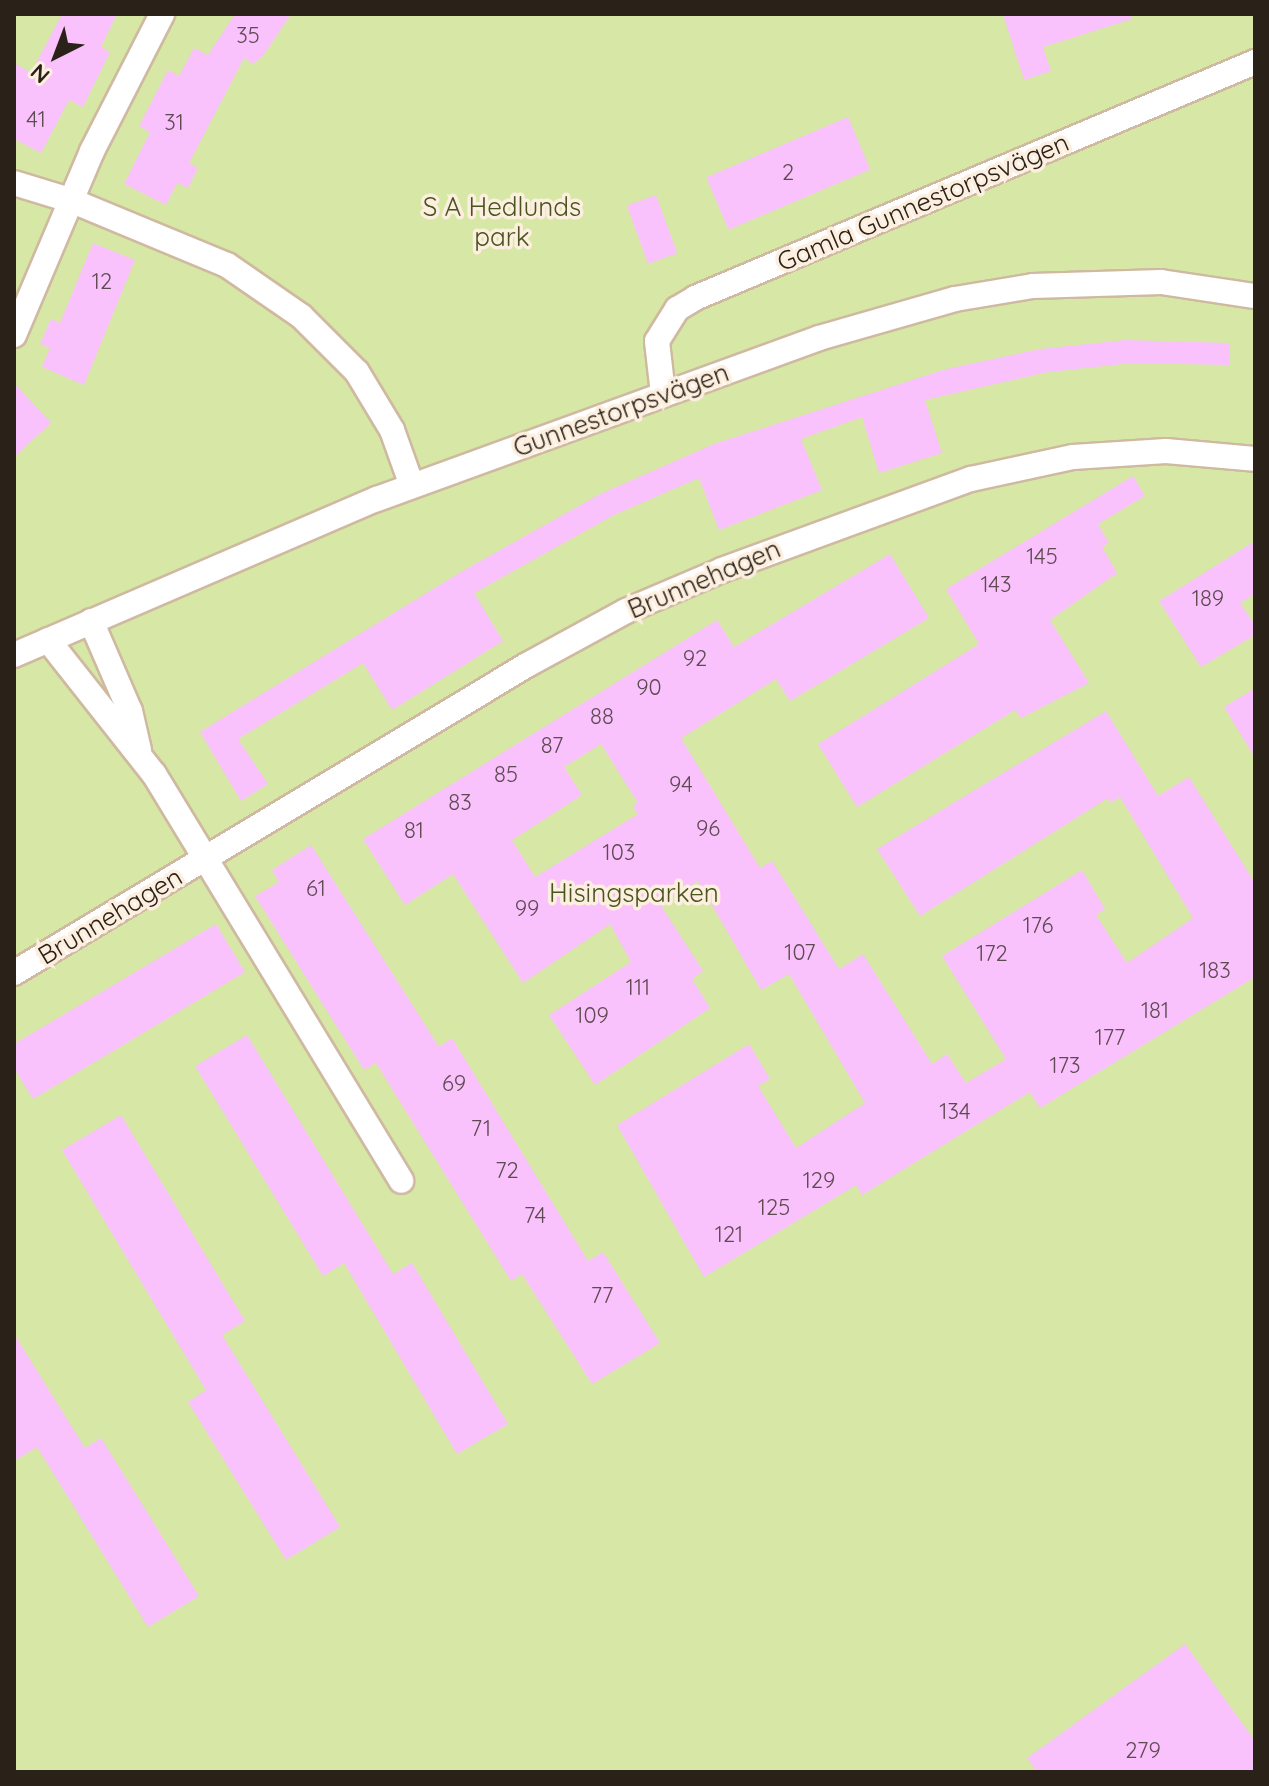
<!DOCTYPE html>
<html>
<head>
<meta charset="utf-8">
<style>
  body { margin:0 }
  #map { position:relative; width:1269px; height:1786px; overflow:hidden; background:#fdefdf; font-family:Quicksand,sans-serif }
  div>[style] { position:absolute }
  .green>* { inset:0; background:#d6e7a6; transform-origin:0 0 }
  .building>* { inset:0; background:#fac2fd; transform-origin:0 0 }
  .roads { filter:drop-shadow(2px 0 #cfb9a0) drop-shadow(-2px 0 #cfb9a0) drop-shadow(0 2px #cfb9a0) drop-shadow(0 -2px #cfb9a0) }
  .street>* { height:24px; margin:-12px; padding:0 12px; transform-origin:12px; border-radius:12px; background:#fff }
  span { translate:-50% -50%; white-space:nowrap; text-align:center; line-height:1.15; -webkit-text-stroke:7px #fdefdf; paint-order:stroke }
  .number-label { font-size:22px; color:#5e4a51 }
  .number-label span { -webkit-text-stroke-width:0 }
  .street-label { font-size:26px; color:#2a2218 }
  .park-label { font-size:26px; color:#49541e }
  .frame { position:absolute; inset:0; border:16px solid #2a2218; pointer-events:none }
  .north { position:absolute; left:16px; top:16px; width:80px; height:80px; -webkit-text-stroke:6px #fdefdf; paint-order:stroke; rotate:222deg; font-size:22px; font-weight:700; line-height:32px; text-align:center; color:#2a2218 }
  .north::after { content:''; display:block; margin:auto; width:28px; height:36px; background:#2a2218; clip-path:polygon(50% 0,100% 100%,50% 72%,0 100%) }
</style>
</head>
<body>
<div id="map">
  <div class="green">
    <i style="left:14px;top:14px;width:1241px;height:1758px"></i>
  </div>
  <div class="building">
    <i style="clip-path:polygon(62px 14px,117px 14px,101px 47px,110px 52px,83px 107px,69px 100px,41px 153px,14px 139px,14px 63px,31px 73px)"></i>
    <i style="clip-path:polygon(235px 14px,291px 14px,263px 56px,253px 64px,244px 58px,189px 163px,198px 168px,188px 188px,177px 183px,166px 205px,124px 184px,150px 132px,139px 126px,168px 70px,179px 76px,194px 48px,208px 55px)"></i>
    <i style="clip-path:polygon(1003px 14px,1131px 14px,1132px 19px,1043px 47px,1051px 71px,1024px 80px)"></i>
    <i style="left:848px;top:117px;width:57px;height:154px;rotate:67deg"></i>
    <i style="left:656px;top:195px;width:62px;height:31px;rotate:70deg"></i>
    <i style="clip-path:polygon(93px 243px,135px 260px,84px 385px,42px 367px,50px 348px,40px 344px,51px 319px,60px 323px)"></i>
    <i style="clip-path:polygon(1125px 340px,1230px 343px,1229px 365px,1132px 363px,1048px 372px,925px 400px,942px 453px,879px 473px,862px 417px,801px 439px,822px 490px,719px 530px,699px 478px,614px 515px,474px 593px,503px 641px,392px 710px,363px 663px,238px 739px,268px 784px,241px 801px,200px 732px,459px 573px,600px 494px,714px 444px,946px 369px,1040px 349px)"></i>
    <i style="clip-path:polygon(14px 383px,51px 423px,14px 457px)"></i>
    <i style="clip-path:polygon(1133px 476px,1145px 496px,1098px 524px,1109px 543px,1102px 547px,1117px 573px,1050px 620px,1089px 683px,1021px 718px,1015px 710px,857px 807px,818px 744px,979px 644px,946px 589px)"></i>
    <i style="clip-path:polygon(1255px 541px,1255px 594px,1240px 603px,1255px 625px,1255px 635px,1201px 667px,1159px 601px)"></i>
    <i style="clip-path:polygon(evenodd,890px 554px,929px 618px,790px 701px,776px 679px,681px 738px,760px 868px,772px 861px,839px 969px,863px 954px,932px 1064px,947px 1054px,966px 1083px,1006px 1059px,942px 956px,1082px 870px,1105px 909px,1096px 915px,1127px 963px,1193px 918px,1120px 797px,1111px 803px,1108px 798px,920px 916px,877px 849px,1106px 711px,1158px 796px,1189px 777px,1255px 883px,1255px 977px,1040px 1108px,1030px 1092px,862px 1195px,856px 1185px,704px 1277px,617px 1125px,749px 1044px,770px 1079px,758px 1086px,796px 1148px,865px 1103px,789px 974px,761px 990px,698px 881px,660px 904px,703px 971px,692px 979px,710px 1008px,595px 1085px,549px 1015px,631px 962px,610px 924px,523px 983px,453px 874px,405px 905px,363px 839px,717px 620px,734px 647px,890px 554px,601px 744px,638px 803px,633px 806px,638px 814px,535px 877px,512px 840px,582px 795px,564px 767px,601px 744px)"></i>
    <i style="clip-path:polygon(1255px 688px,1255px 758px,1224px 707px)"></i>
    <i style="clip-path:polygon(311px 845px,439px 1047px,452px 1038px,588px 1261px,603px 1252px,660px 1343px,592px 1384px,522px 1274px,511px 1281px,376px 1063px,364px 1070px,255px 896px,279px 882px,272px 870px)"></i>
    <i style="clip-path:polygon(216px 924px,245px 972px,33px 1099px,14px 1068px,14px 1044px)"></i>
    <i style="clip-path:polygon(247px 1035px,393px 1274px,412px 1263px,508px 1424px,457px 1454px,344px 1263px,323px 1276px,195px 1066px)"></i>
    <i style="clip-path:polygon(121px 1115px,245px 1321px,222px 1335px,340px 1527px,286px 1560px,188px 1402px,206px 1390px,62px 1150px)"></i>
    <i style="clip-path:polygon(14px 1334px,85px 1448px,101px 1438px,199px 1596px,148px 1627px,37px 1447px,14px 1461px)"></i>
    <i style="clip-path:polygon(1185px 1644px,1255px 1741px,1255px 1772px,1037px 1772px,1027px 1758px)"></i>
  </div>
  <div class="roads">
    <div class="street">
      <i style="left:14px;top:183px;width:59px;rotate:16.9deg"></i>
      <i style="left:70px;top:200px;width:170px;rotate:22.5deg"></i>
      <i style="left:227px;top:265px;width:90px;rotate:34.6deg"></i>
      <i style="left:301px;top:316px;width:79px;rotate:45deg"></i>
      <i style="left:357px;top:372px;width:68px;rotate:58.9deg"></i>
      <i style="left:392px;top:430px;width:59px;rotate:70.3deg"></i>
      <i style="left:14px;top:335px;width:200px;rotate:-67deg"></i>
      <i style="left:92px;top:151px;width:154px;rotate:-62.9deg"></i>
      <i style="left:663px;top:394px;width:53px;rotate:-96.5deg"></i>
      <i style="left:657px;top:341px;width:38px;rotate:-58deg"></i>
      <i style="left:677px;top:309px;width:21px;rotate:-31deg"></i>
      <i style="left:695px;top:298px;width:608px;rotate:-22.85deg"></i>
      <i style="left:91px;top:621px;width:98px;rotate:66.6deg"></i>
      <i style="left:130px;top:711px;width:40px;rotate:77deg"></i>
      <i style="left:48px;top:640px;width:171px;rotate:51.7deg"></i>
      <i style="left:154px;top:774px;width:476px;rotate:58.7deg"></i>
      <i style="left:14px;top:655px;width:395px;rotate:-23.3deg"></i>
      <i style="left:377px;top:499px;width:470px;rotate:-20deg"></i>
      <i style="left:819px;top:338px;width:141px;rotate:-16deg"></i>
      <i style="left:955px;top:299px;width:79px;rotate:-9.5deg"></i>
      <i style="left:1033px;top:286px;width:128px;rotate:-1.8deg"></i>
      <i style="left:1161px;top:282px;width:95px;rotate:8.5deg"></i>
      <i style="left:14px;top:973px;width:598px;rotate:-30.98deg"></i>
      <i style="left:527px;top:665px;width:113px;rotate:-28.6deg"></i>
      <i style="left:626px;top:611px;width:104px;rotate:-23.1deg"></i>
      <i style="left:722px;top:570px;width:265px;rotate:-20.1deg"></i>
      <i style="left:971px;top:479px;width:104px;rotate:-12.2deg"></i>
      <i style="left:1073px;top:457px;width:93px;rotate:-3.7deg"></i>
      <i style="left:1166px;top:451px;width:89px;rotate:5.1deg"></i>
    </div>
  </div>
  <div class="number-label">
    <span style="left:248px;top:36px">35</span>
    <span style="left:36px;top:120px">41</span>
    <span style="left:174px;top:123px">31</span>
    <span style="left:788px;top:173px">2</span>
    <span style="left:102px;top:282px">12</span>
    <span style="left:1042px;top:557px">145</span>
    <span style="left:996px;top:585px">143</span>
    <span style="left:1208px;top:599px">189</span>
    <span style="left:695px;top:659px">92</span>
    <span style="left:649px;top:688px">90</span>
    <span style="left:602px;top:717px">88</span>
    <span style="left:552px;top:746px">87</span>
    <span style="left:506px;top:775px">85</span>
    <span style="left:681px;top:785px">94</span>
    <span style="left:460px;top:803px">83</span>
    <span style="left:708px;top:829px">96</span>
    <span style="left:414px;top:831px">81</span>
    <span style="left:619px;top:853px">103</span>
    <span style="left:316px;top:889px">61</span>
    <span style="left:527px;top:909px">99</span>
    <span style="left:1038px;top:926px">176</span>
    <span style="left:800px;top:953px">107</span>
    <span style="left:992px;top:954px">172</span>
    <span style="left:1215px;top:971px">183</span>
    <span style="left:638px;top:988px">111</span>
    <span style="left:1155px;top:1011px">181</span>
    <span style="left:592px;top:1016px">109</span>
    <span style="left:1110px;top:1038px">177</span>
    <span style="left:1065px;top:1066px">173</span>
    <span style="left:454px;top:1084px">69</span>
    <span style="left:955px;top:1112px">134</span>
    <span style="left:481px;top:1129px">71</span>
    <span style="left:507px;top:1171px">72</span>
    <span style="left:819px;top:1181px">129</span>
    <span style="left:774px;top:1208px">125</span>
    <span style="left:535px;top:1216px">74</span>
    <span style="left:729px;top:1235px">121</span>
    <span style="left:602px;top:1296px">77</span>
    <span style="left:1143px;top:1751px">279</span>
  </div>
  <div class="street-label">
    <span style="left:923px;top:202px;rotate:-23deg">Gamla Gunnestorpsvägen</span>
    <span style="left:621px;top:410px;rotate:-20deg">Gunnestorpsvägen</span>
    <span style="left:704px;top:579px;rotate:-23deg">Brunnehagen</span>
    <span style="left:110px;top:916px;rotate:-31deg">Brunnehagen</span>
  </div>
  <div class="park-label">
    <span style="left:502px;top:222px">S A Hedlunds<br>park</span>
    <span style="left:634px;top:893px">Hisingsparken</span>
  </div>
  <div class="frame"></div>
  <div class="north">N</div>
</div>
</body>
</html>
